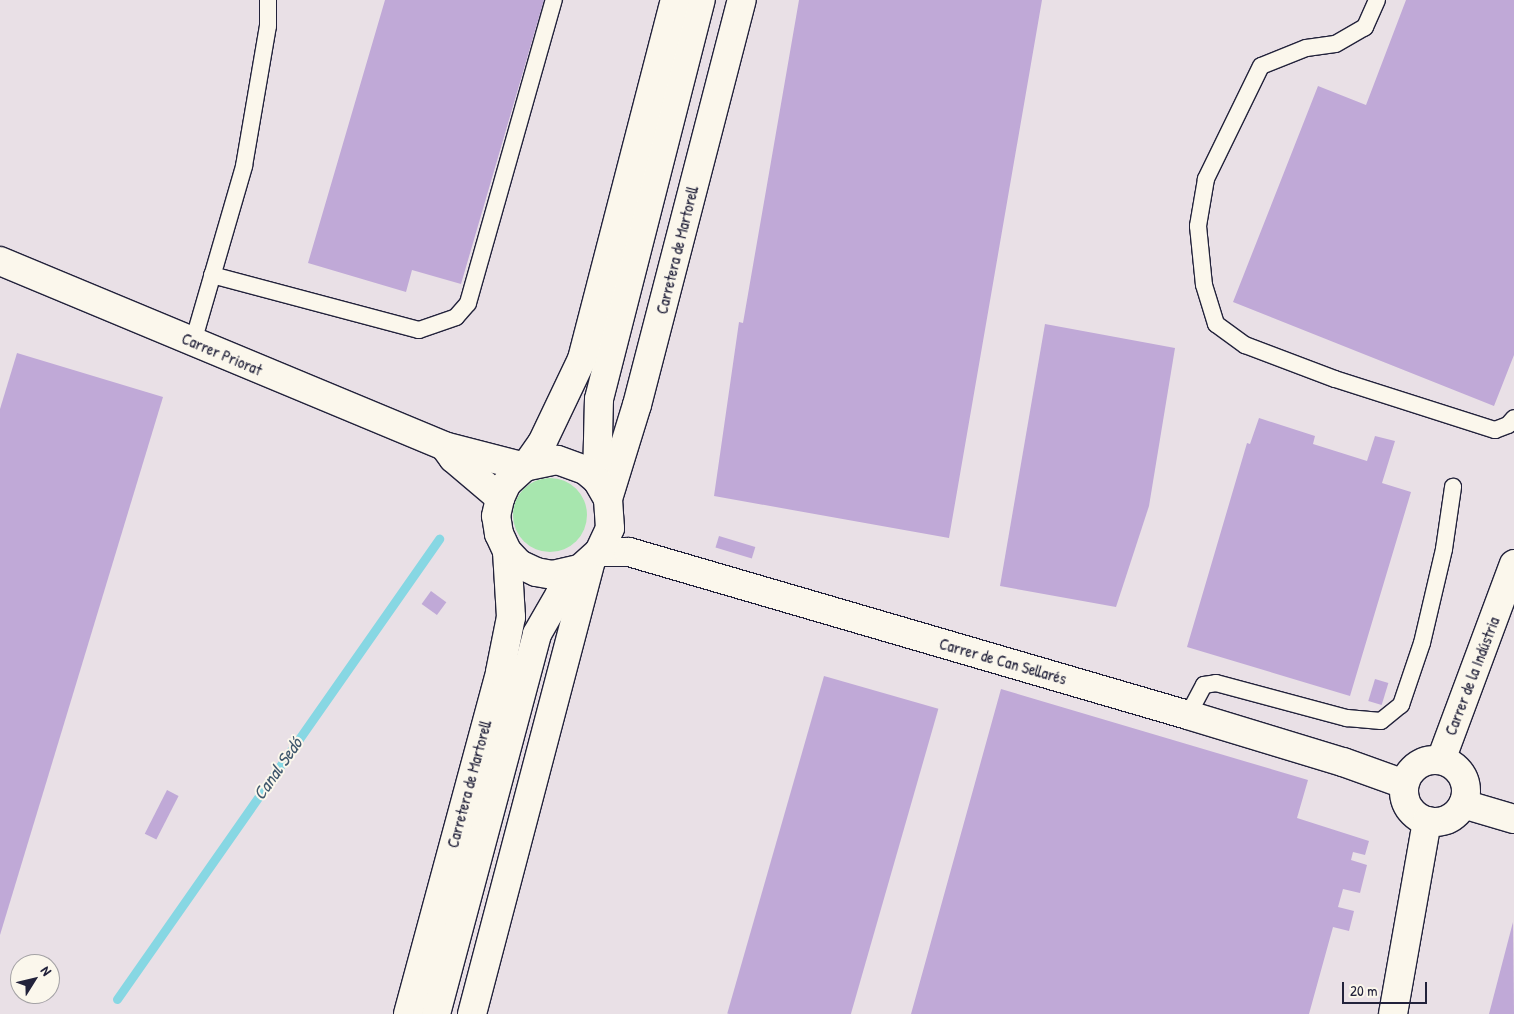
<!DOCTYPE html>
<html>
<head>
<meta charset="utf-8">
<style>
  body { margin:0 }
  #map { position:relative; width:1514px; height:1014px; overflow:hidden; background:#e9e0e6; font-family:"Patrick Hand",sans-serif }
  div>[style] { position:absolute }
  .green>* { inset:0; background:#a7e6ae }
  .round { border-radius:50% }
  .stream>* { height:9px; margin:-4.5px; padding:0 4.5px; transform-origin:4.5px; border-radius:4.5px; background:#87d7e3 }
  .building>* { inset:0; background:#c0a9d7; transform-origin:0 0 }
  .roads { filter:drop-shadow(1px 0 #22223b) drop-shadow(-1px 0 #22223b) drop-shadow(0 1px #22223b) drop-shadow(0 -1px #22223b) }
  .service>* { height:16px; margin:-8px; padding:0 8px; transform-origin:8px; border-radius:8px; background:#fbf7ec }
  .minor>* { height:28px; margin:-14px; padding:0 14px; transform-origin:14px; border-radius:14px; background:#fbf7ec }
  .minor>.ring { margin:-14px; padding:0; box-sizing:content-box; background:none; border:28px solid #fbf7ec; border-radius:50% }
  .secondary>* { height:28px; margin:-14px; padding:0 14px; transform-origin:14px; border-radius:14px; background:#fbf7ec }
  span { translate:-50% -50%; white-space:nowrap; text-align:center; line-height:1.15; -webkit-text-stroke:4px #fbf7ec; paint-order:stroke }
  .street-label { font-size:16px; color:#22223b }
  .water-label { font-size:18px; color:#40586d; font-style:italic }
  .north { position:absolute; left:10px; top:954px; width:50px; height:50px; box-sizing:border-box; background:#fbf7ec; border:1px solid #a4a2a5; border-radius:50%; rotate:54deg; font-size:14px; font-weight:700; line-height:20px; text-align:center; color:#22223b }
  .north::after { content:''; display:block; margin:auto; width:18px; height:22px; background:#22223b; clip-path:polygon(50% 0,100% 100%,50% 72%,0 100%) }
  .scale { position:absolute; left:1342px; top:982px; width:85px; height:22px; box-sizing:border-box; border:2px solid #22223b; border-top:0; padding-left:6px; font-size:15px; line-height:18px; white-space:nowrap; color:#22223b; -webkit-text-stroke:4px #fbf7ec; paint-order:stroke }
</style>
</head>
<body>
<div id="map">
  <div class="green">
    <i class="round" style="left:513px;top:478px;width:74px;height:74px"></i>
  </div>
  <div class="stream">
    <i style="left:117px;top:999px;width:562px;rotate:-55.01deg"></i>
  </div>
  <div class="building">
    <i style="clip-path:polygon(385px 0,544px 0,461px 284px,412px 270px,406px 292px,308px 263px)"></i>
    <i style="clip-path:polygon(799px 0,1042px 0,949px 538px,714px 496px,739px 322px,743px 323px)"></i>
    <i style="clip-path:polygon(1406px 0,1514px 0,1514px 355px,1494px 406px,1233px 302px,1318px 86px,1366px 105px)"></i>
    <i style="clip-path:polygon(1045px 324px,1175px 348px,1149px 506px,1116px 607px,1000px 586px)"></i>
    <i style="clip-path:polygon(17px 353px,163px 397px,0 935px,0 409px)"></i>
    <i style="clip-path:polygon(1259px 418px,1315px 436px,1313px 444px,1367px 461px,1375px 436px,1395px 441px,1382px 483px,1411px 492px,1350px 696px,1187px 647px,1247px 443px,1250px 444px)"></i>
    <i style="left:719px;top:536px;width:38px;height:12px;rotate:17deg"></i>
    <i style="left:431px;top:591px;width:19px;height:16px;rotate:36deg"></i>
    <i style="left:824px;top:676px;width:119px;height:351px;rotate:16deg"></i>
    <i style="left:1375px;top:679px;width:14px;height:23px;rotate:17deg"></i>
    <i style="clip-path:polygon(1001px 689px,1308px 780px,1297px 818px,1369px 841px,1365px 855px,1353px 852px,1351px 860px,1367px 865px,1360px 893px,1343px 889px,1338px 907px,1354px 911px,1349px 931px,1333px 927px,1309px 1014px,911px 1014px)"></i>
    <i style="left:167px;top:790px;width:13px;height:49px;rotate:27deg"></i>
    <i style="clip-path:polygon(1513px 922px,1514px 1014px,1489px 1014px)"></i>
  </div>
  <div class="roads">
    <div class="service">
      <i style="left:1377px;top:0;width:30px;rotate:114deg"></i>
      <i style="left:1365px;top:27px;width:34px;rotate:150deg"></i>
      <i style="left:1335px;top:44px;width:29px;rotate:172deg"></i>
      <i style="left:1306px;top:48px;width:48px;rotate:158.2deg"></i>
      <i style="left:1261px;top:66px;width:126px;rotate:116deg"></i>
      <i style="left:1206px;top:179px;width:48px;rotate:99.7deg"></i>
      <i style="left:1198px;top:226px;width:59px;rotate:84.2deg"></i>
      <i style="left:1204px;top:285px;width:41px;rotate:72.9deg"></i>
      <i style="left:1216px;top:324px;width:36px;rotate:36deg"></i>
      <i style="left:1245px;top:345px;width:96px;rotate:20.7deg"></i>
      <i style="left:1335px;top:379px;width:168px;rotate:17.7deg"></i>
      <i style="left:1495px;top:430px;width:14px;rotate:-21deg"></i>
      <i style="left:1508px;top:425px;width:9px;rotate:-49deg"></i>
      <i style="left:212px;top:275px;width:214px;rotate:14.9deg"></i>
      <i style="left:419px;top:330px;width:39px;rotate:-19deg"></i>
      <i style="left:456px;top:317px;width:18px;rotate:-49deg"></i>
      <i style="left:468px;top:303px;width:315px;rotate:-74.2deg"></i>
      <i style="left:193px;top:342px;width:183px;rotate:-73.8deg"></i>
      <i style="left:244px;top:166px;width:142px;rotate:-80.3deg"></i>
      <i style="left:268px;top:26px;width:26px;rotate:-90deg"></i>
      <i style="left:1188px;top:715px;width:34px;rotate:-62deg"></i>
      <i style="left:1204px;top:685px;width:12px;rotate:-9deg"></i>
      <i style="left:1216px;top:683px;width:136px;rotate:15deg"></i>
      <i style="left:1347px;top:718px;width:34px;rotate:5deg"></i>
      <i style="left:1381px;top:721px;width:26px;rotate:-39deg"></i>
      <i style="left:1401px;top:705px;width:65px;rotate:-71.3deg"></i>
      <i style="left:1422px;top:643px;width:97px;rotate:-76.8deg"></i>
      <i style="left:1444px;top:549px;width:63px;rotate:-81.7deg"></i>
    </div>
    <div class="minor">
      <i style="left:0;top:261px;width:481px;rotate:22.6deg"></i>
      <i style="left:444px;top:446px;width:84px;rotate:14.5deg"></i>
      <i style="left:445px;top:447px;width:14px;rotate:54deg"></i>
      <i style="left:453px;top:458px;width:62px;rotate:40.4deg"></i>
      <i style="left:608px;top:499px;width:98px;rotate:-72.9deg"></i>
      <i style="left:637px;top:405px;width:418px;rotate:-75.5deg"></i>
      <i style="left:599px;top:552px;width:30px"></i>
      <i style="left:629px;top:552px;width:582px;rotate:16.26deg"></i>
      <i style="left:1188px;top:715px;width:162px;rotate:16.9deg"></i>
      <i style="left:1343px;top:762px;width:65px;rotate:19.8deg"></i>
      <i class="ring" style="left:1404px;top:760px;width:34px;height:34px"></i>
      <i style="left:1441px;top:760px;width:209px;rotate:-69.6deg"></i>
      <i style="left:1463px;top:804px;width:53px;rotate:16.4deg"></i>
      <i style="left:472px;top:1014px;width:468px;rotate:-75.3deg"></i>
      <i style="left:1393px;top:1014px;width:196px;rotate:-80deg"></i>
    </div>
    <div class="secondary">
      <i style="left:597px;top:480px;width:81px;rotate:-88.6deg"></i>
      <i style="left:599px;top:399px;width:412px;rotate:-75.7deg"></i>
      <i style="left:507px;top:551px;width:18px;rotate:47deg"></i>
      <i style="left:519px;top:564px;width:19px;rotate:25deg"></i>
      <i style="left:536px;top:572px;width:17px;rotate:10deg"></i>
      <i style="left:553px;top:575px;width:28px;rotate:-13deg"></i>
      <i style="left:408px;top:1014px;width:354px;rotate:-74.9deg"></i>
      <i style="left:500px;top:672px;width:56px;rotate:-78.7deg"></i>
      <i style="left:511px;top:617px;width:66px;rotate:-93.5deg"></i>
      <i style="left:507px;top:551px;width:19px;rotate:-115deg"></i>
      <i style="left:499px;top:534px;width:18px;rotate:-99deg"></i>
      <i style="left:496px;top:516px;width:18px;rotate:-77deg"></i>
      <i style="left:500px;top:498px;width:17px;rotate:-65deg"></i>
      <i style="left:507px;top:483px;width:24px;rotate:-42deg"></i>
      <i style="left:525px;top:467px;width:29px;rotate:-55deg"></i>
      <i style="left:542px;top:443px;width:93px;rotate:-64.5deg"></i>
      <i style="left:582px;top:359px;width:371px;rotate:-75.5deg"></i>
      <i style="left:436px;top:1014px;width:393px;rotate:-75.1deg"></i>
      <i style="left:537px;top:634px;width:46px;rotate:-60.1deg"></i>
      <i style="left:560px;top:594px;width:32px;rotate:-51deg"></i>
      <i style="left:580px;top:569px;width:25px;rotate:-42deg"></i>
      <i style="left:599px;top:552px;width:26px;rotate:-65deg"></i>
      <i style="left:610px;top:528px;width:29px;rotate:-94deg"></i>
      <i style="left:608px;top:499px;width:22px;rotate:-120deg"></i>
      <i style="left:597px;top:480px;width:16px;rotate:-140deg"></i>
      <i style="left:585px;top:470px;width:30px;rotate:-160deg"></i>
      <i style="left:557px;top:460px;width:33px;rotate:168deg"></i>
    </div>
  </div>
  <div class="street-label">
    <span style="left:677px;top:250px;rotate:-76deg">Carretera de Martorell</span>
    <span style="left:222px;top:354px;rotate:23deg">Carrer Priorat</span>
    <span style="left:1003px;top:661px;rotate:16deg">Carrer de Can Sellarés</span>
    <span style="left:1472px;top:676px;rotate:-69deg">Carrer de la Indústria</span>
    <span style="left:469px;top:784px;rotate:-75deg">Carretera de Martorell</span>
  </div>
  <div class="water-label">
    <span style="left:278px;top:769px;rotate:-55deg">Canal Sedó</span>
  </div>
  <div class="north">N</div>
  <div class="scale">20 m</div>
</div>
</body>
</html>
